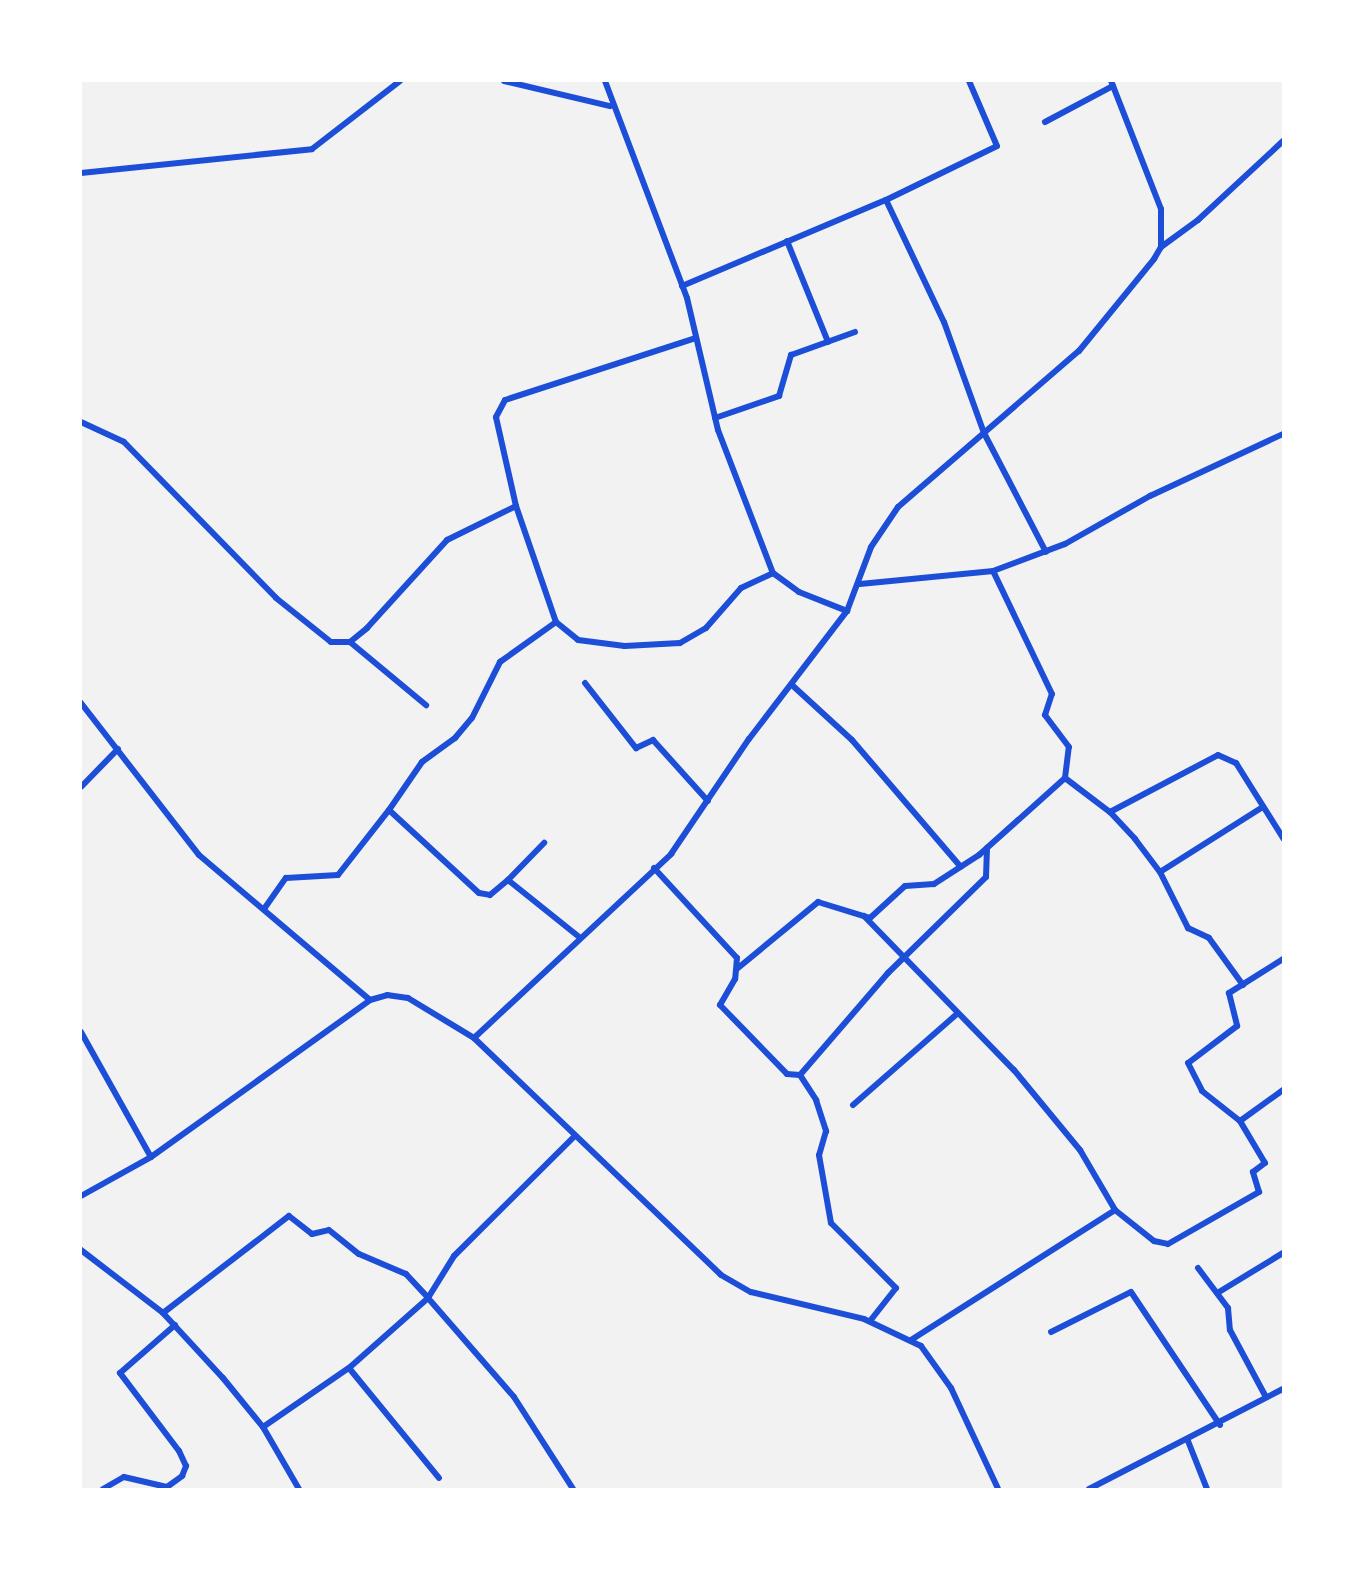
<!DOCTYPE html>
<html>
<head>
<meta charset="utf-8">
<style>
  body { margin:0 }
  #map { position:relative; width:1364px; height:1570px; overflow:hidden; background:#f2f2f2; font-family:"Playfair Display",serif }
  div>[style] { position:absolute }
  .minor>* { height:6px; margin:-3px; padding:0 3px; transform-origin:3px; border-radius:3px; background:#1d4ed8 }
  span { translate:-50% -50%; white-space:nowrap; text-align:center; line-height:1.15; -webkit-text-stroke:6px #fff; paint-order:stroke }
  .frame { position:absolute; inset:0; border:82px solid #fff; pointer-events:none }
</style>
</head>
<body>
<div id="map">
  <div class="minor">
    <i style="left:504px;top:81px;width:109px;rotate:13.3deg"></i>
    <i style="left:605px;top:81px;width:232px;rotate:69.3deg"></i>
    <i style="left:687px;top:298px;width:136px;rotate:76.8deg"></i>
    <i style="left:718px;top:430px;width:153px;rotate:69deg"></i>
    <i style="left:773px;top:573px;width:32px;rotate:36deg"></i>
    <i style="left:799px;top:592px;width:52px;rotate:21.6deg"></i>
    <i style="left:1045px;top:122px;width:77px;rotate:-27.9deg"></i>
    <i style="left:81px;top:173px;width:232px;rotate:-5.9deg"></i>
    <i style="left:312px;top:149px;width:111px;rotate:-37.7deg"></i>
    <i style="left:886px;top:200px;width:123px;rotate:-25.9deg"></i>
    <i style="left:997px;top:146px;width:71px;rotate:-113.3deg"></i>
    <i style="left:787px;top:241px;width:109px;rotate:67.9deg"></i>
    <i style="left:1161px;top:247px;width:46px;rotate:-36.1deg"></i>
    <i style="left:1198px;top:220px;width:116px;rotate:-42.9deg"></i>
    <i style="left:682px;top:286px;width:221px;rotate:-22.9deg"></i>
    <i style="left:886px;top:200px;width:135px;rotate:64.6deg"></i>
    <i style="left:944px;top:322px;width:118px;rotate:70.2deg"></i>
    <i style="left:984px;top:433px;width:134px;rotate:62.5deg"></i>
    <i style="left:715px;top:418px;width:68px;rotate:-19deg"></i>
    <i style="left:779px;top:396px;width:43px;rotate:-73.7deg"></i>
    <i style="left:791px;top:355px;width:68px;rotate:-19.8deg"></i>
    <i style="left:81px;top:422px;width:47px;rotate:24.9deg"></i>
    <i style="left:124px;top:442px;width:218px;rotate:45.7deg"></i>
    <i style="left:276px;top:598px;width:70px;rotate:38.7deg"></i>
    <i style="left:331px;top:642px;width:19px"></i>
    <i style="left:350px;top:642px;width:22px;rotate:-39deg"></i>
    <i style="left:367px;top:628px;width:119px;rotate:-47.7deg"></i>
    <i style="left:447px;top:540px;width:77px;rotate:-26.2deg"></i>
    <i style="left:516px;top:506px;width:123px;rotate:71deg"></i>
    <i style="left:556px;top:622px;width:28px;rotate:39deg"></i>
    <i style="left:578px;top:640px;width:47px;rotate:7.3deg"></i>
    <i style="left:625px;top:646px;width:55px;rotate:-3.1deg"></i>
    <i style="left:680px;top:643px;width:30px;rotate:-30deg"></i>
    <i style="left:706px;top:628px;width:53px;rotate:-48.8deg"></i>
    <i style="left:741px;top:588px;width:35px;rotate:-25deg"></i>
    <i style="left:516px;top:506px;width:91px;rotate:-102.7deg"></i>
    <i style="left:496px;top:417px;width:19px;rotate:-62deg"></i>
    <i style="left:505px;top:400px;width:201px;rotate:-18deg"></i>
    <i style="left:860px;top:584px;width:134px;rotate:-5.6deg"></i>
    <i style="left:993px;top:571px;width:77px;rotate:-20.6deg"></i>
    <i style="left:1065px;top:544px;width:98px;rotate:-29.5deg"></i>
    <i style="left:1150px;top:496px;width:147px;rotate:-25deg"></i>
    <i style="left:350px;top:642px;width:99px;rotate:39.7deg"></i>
    <i style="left:585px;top:683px;width:83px;rotate:51.9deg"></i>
    <i style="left:636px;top:748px;width:19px;rotate:-25deg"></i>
    <i style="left:653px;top:740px;width:82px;rotate:48deg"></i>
    <i style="left:792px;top:685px;width:81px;rotate:42.5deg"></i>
    <i style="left:852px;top:740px;width:167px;rotate:49.4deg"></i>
    <i style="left:81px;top:703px;width:192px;rotate:52.2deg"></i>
    <i style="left:199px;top:855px;width:224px;rotate:40.3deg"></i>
    <i style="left:1065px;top:778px;width:56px;rotate:37.1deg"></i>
    <i style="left:1110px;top:812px;width:37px;rotate:47deg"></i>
    <i style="left:1135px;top:839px;width:41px;rotate:52.9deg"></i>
    <i style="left:1160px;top:872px;width:63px;rotate:63.4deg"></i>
    <i style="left:1188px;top:928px;width:23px;rotate:25deg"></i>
    <i style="left:1209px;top:938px;width:58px;rotate:54.1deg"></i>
    <i style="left:81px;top:787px;width:53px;rotate:-45.8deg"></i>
    <i style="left:389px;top:810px;width:58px;rotate:-55.5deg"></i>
    <i style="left:422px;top:762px;width:41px;rotate:-36deg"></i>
    <i style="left:455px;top:738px;width:26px;rotate:-50deg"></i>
    <i style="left:472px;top:718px;width:63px;rotate:-63.4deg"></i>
    <i style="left:500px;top:662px;width:69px;rotate:-35.5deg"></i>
    <i style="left:1110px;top:812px;width:122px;rotate:-27.8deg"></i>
    <i style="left:1218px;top:755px;width:20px;rotate:24deg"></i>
    <i style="left:1236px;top:763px;width:89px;rotate:57.9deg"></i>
    <i style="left:654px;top:868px;width:122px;rotate:47.3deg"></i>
    <i style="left:737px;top:958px;width:21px;rotate:95deg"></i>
    <i style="left:735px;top:979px;width:30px;rotate:120deg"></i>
    <i style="left:720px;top:1005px;width:96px;rotate:45.8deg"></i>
    <i style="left:787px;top:1074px;width:13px;rotate:4deg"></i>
    <i style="left:800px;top:1075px;width:30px;rotate:57deg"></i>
    <i style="left:816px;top:1100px;width:33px;rotate:72deg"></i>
    <i style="left:826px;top:1131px;width:25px;rotate:106deg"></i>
    <i style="left:819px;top:1155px;width:69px;rotate:80deg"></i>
    <i style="left:831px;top:1223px;width:92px;rotate:45deg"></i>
    <i style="left:896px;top:1288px;width:42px;rotate:128.2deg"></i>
    <i style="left:1160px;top:872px;width:122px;rotate:-32.3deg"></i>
    <i style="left:508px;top:880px;width:52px;rotate:-45.8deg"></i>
    <i style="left:264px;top:909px;width:38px;rotate:-55deg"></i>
    <i style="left:286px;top:878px;width:52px;rotate:-3.3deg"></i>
    <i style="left:338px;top:875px;width:83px;rotate:-51.9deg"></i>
    <i style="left:389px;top:810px;width:122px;rotate:42.7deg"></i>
    <i style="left:479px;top:893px;width:11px;rotate:10deg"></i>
    <i style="left:490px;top:895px;width:23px;rotate:-40deg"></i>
    <i style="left:508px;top:880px;width:90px;rotate:38.7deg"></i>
    <i style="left:864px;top:916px;width:215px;rotate:45.8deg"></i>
    <i style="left:1014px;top:1070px;width:104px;rotate:50.5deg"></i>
    <i style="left:1080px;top:1150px;width:69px;rotate:59.7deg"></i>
    <i style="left:1115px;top:1210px;width:50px;rotate:38.5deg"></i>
    <i style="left:1154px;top:1241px;width:14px;rotate:12deg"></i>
    <i style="left:1168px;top:1244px;width:105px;rotate:-29.7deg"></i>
    <i style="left:1259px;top:1192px;width:21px;rotate:-107deg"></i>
    <i style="left:1253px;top:1172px;width:15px;rotate:-37deg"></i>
    <i style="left:1265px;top:1163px;width:49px;rotate:-120.8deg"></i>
    <i style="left:1283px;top:959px;width:64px;rotate:147.8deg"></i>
    <i style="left:1229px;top:993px;width:34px;rotate:76deg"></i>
    <i style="left:1237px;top:1026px;width:61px;rotate:142.9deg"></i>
    <i style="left:1188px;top:1063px;width:31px;rotate:63deg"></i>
    <i style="left:1202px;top:1091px;width:48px;rotate:38.3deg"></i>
    <i style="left:1240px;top:1121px;width:53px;rotate:-35.8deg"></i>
    <i style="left:738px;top:968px;width:104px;rotate:-39.5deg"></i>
    <i style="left:818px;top:902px;width:54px;rotate:17.1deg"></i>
    <i style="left:870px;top:918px;width:47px;rotate:-42.4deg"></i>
    <i style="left:905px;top:886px;width:29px;rotate:-4deg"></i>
    <i style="left:934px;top:884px;width:54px;rotate:-32.8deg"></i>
    <i style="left:979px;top:855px;width:115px;rotate:-41.8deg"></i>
    <i style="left:1065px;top:778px;width:31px;rotate:-83deg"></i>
    <i style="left:1069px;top:747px;width:40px;rotate:-127deg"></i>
    <i style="left:1045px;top:715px;width:22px;rotate:-72deg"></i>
    <i style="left:1052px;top:694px;width:136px;rotate:-115.6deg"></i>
    <i style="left:81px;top:1032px;width:143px;rotate:60.8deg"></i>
    <i style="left:474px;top:1038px;width:270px;rotate:-43deg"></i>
    <i style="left:671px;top:854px;width:139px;rotate:-55.9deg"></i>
    <i style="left:749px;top:739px;width:161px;rotate:-52.6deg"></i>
    <i style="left:847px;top:611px;width:68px;rotate:-69.4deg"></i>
    <i style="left:871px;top:547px;width:48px;rotate:-56deg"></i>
    <i style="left:898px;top:507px;width:239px;rotate:-40.8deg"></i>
    <i style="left:1079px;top:351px;width:119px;rotate:-50.8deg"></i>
    <i style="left:1154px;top:259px;width:14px;rotate:-60deg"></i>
    <i style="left:1161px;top:247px;width:38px;rotate:-90deg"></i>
    <i style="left:1161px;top:209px;width:137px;rotate:-111.3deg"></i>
    <i style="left:800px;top:1075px;width:135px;rotate:-49.2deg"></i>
    <i style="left:888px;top:973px;width:137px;rotate:-44.4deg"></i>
    <i style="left:986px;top:877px;width:29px;rotate:-88deg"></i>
    <i style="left:853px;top:1105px;width:138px;rotate:-41.2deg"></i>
    <i style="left:81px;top:1196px;width:80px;rotate:-29.1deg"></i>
    <i style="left:151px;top:1157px;width:269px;rotate:-35.6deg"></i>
    <i style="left:370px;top:1000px;width:18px;rotate:-16deg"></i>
    <i style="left:387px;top:995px;width:21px;rotate:8deg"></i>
    <i style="left:408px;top:998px;width:77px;rotate:31.2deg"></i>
    <i style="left:474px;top:1038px;width:342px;rotate:43.8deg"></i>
    <i style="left:721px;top:1275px;width:34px;rotate:30deg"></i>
    <i style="left:751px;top:1292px;width:116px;rotate:13.4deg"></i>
    <i style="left:864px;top:1319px;width:63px;rotate:25.3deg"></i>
    <i style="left:921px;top:1346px;width:52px;rotate:54.5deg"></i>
    <i style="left:951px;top:1388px;width:111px;rotate:65deg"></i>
    <i style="left:81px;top:1250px;width:103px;rotate:37.5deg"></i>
    <i style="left:163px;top:1313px;width:88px;rotate:47.3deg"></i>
    <i style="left:223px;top:1378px;width:63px;rotate:50.8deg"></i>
    <i style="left:263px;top:1427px;width:72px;rotate:59.9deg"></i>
    <i style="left:1198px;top:1268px;width:50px;rotate:53.1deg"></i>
    <i style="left:1228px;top:1308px;width:22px;rotate:85deg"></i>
    <i style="left:1230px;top:1330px;width:76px;rotate:61.8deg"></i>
    <i style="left:1219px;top:1292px;width:75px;rotate:-31.4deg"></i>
    <i style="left:428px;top:1298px;width:49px;rotate:-58.2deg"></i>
    <i style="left:454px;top:1256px;width:170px;rotate:-44.8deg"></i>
    <i style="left:163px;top:1313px;width:159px;rotate:-37.6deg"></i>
    <i style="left:289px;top:1216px;width:29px;rotate:38deg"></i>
    <i style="left:312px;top:1234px;width:17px;rotate:-13deg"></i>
    <i style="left:329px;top:1230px;width:38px;rotate:39deg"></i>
    <i style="left:359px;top:1254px;width:51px;rotate:23.1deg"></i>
    <i style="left:406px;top:1274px;width:33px;rotate:47deg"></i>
    <i style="left:1051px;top:1332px;width:89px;rotate:-26.6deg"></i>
    <i style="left:1131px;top:1292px;width:160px;rotate:56.2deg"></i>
    <i style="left:911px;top:1340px;width:242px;rotate:-32.5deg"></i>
    <i style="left:349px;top:1368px;width:106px;rotate:-41.5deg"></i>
    <i style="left:428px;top:1298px;width:131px;rotate:49deg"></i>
    <i style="left:514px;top:1397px;width:109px;rotate:57.3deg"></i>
    <i style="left:263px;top:1427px;width:104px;rotate:-34.5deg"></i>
    <i style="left:349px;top:1368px;width:142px;rotate:50.7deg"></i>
    <i style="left:1188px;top:1441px;width:52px;rotate:68.4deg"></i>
    <i style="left:103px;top:1489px;width:24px;rotate:-30deg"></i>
    <i style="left:124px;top:1477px;width:44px;rotate:13.1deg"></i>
    <i style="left:167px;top:1487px;width:19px;rotate:-36deg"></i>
    <i style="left:182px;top:1476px;width:11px;rotate:-68deg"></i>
    <i style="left:186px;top:1466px;width:17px;rotate:-115deg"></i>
    <i style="left:179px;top:1451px;width:98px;rotate:-127.1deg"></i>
    <i style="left:120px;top:1373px;width:73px;rotate:-41.1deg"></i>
    <i style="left:1089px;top:1489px;width:218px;rotate:-27.3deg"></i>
  </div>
  <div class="frame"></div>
</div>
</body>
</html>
